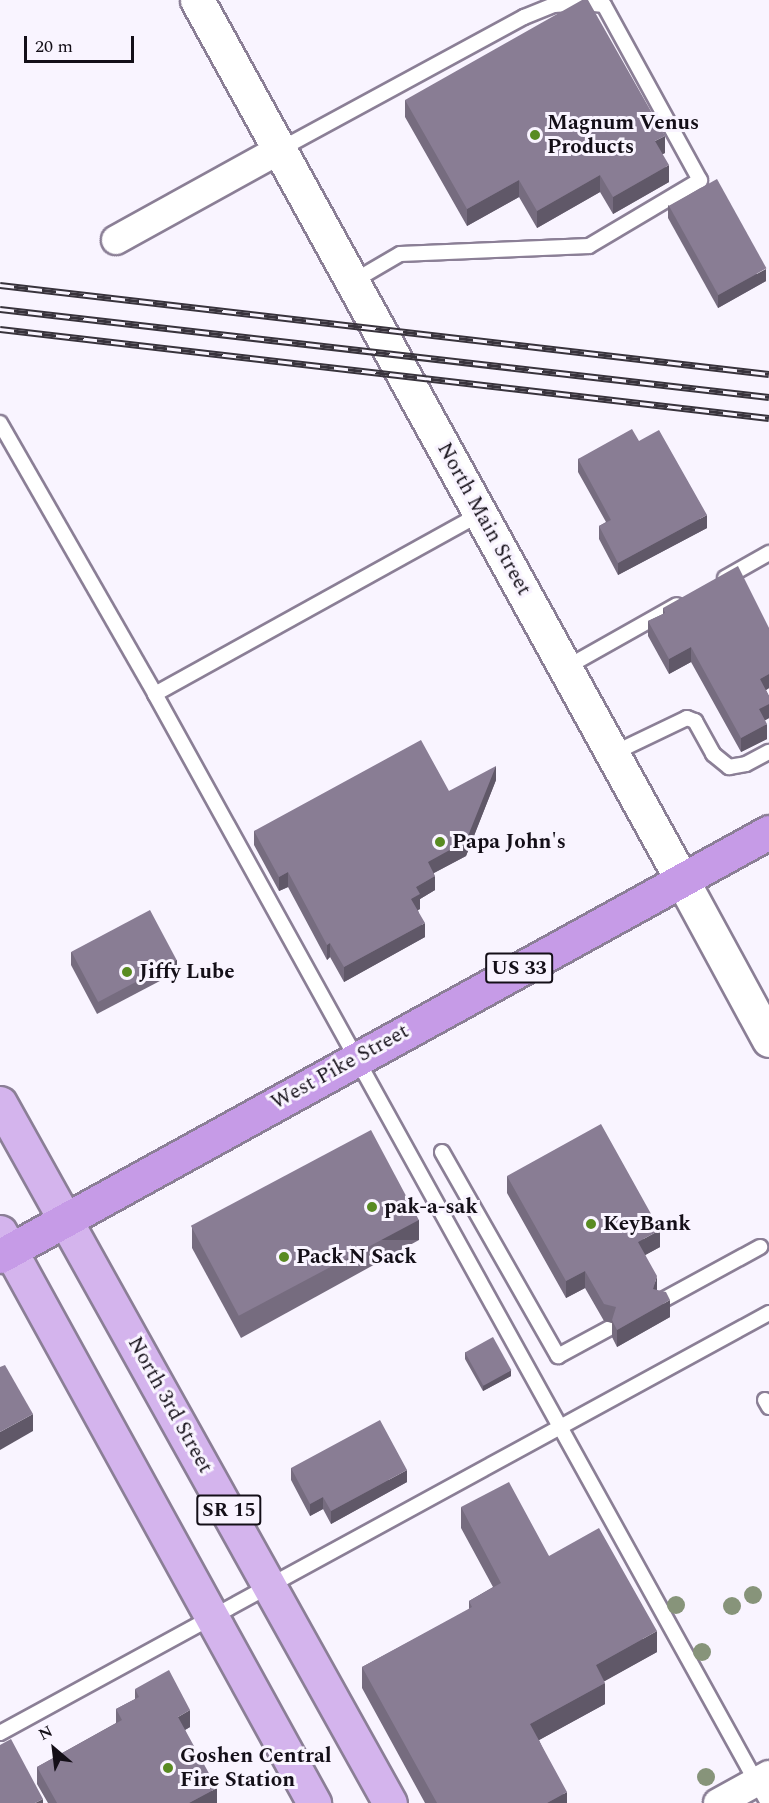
<!DOCTYPE html>
<html>
<head>
<meta charset="utf-8">
<style>
  body { margin:0 }
  #map { position:relative; width:769px; height:1803px; overflow:hidden; background:#f9f4ff; font-family:Spectral,serif }
  div>[style] { position:absolute }
  .roads { filter:drop-shadow(2px 0 #8b7f96) drop-shadow(-2px 0 #8b7f96) drop-shadow(0 2px #8b7f96) drop-shadow(0 -2px #8b7f96) }
  .service>* { height:14px; margin:-7px; padding:0 7px; transform-origin:7px; border-radius:7px; background:#fff }
  .minor>* { height:28px; margin:-14px; padding:0 14px; transform-origin:14px; border-radius:14px; background:#fff }
  .tertiary>* { height:33px; margin:-16.5px; padding:0 16.5px; transform-origin:16.5px; border-radius:16.5px; background:#fff }
  .secondary>* { height:33px; margin:-16.5px; padding:0 16.5px; transform-origin:16.5px; border-radius:16.5px; background:#fff }
  .primary>* { height:33px; margin:-16.5px; padding:0 16.5px; transform-origin:16.5px; border-radius:16.5px; background:#d4b4ed }
  .trunk>* { height:33px; margin:-16.5px; padding:0 16.5px; transform-origin:16.5px; border-radius:16.5px; background:#c69be7 }
  .rail>* { height:7px; margin-top:-3.5px; transform-origin:0; background:repeating-linear-gradient(90deg,#f9f4ff 0 14px,#38333c 0 28px); box-sizing:border-box; border-block:2px solid #38333c }
  .trees>* { width:18px; height:18px; margin:-9px; border-radius:50%; background:#87947a }
  .wall>* { inset:0; background:#766c7f }
  .shaded-wall>* { inset:0; background:#605868; transform-origin:0 0 }
  .building>* { inset:0; background:#897d94; transform-origin:0 0 }
  .dots>* { width:16px; height:16px; translate:-50% -50%; box-sizing:border-box; border:3px solid #f9f4ff; border-radius:50% }
  span { translate:-50% -50%; white-space:nowrap; text-align:center; line-height:1.15; -webkit-text-stroke:6px #f9f4ff; paint-order:stroke }
  .shield-label span { padding:2px 4px; background:#f9f4ff; border:2px solid; border-radius:4px; -webkit-text-stroke-width:0 }
  .shield-label { font-size:20px; color:#140f18; font-weight:700 }
  .poi-label { font-size:21px; color:#140f18; font-weight:700 }
  .left { translate:0 -50%; text-align:left }
  .street-label { font-size:21px; color:#140f18 }
  .north { position:absolute; left:24px; top:1719px; width:60px; height:60px; -webkit-text-stroke:4px #f9f4ff; paint-order:stroke; rotate:332deg; font-size:16px; font-weight:700; line-height:24px; text-align:center; color:#140f18 }
  .north::after { content:''; display:block; margin:auto; width:21px; height:27px; background:#140f18; clip-path:polygon(50% 0,100% 100%,50% 72%,0 100%) }
  .scale { position:absolute; left:24px; top:36px; width:110px; height:27px; box-sizing:border-box; border:3px solid #140f18; border-top:0; padding-left:8px; font-size:18px; line-height:21px; white-space:nowrap; color:#140f18; -webkit-text-stroke:4px #f9f4ff; paint-order:stroke }
</style>
</head>
<body>
<div id="map">
  <div class="roads">
    <div class="service">
      <i style="left:279px;top:150px;width:279px;rotate:-28.5deg"></i>
      <i style="left:524px;top:17px;width:32px;rotate:-22deg"></i>
      <i style="left:554px;top:5px;width:30px;rotate:-4deg"></i>
      <i style="left:584px;top:3px;width:20px;rotate:6deg"></i>
      <i style="left:604px;top:5px;width:200px;rotate:61.3deg"></i>
      <i style="left:700px;top:180px;width:129px;rotate:149.3deg"></i>
      <i style="left:589px;top:246px;width:189px;rotate:177.6deg"></i>
      <i style="left:400px;top:254px;width:56px;rotate:149.7deg"></i>
      <i style="left:0;top:423px;width:312px;rotate:60.2deg"></i>
      <i style="left:155px;top:694px;width:1267px;rotate:61.07deg"></i>
      <i style="left:725px;top:578px;width:51px;rotate:-29.6deg"></i>
      <i style="left:567px;top:667px;width:126px;rotate:-29.4deg"></i>
      <i style="left:155px;top:694px;width:373px;rotate:-29deg"></i>
      <i style="left:614px;top:753px;width:81px;rotate:-25.6deg"></i>
      <i style="left:687px;top:718px;width:9px;rotate:21deg"></i>
      <i style="left:695px;top:721px;width:38px;rotate:61deg"></i>
      <i style="left:713px;top:754px;width:21px;rotate:39deg"></i>
      <i style="left:729px;top:767px;width:17px;rotate:-10deg"></i>
      <i style="left:746px;top:764px;width:26px;rotate:-28deg"></i>
      <i style="left:442px;top:1152px;width:235px;rotate:60.4deg"></i>
      <i style="left:558px;top:1356px;width:57px;rotate:-28.4deg"></i>
      <i style="left:661px;top:1301px;width:113px;rotate:-28.6deg"></i>
      <i style="left:765px;top:1400px;width:8px;rotate:60deg"></i>
      <i style="left:0;top:1733px;width:876px;rotate:-28.64deg"></i>
    </div>
    <div class="minor">
      <i style="left:116px;top:240px;width:186px;rotate:-28.9deg"></i>
      <i style="left:718px;top:1803px;width:58px;rotate:-28.8deg"></i>
    </div>
    <div class="tertiary">
      <i style="left:682px;top:880px;width:182px;rotate:61.5deg"></i>
    </div>
    <div class="secondary">
      <i style="left:197px;top:0;width:1005px;rotate:61.14deg"></i>
    </div>
    <div class="primary">
      <i style="left:0;top:1103px;width:801px;rotate:60.88deg"></i>
      <i style="left:0;top:1232px;width:652px;rotate:61.19deg"></i>
    </div>
    <div class="trunk">
      <i style="left:0;top:1256px;width:878px;rotate:-28.87deg"></i>
    </div>
  </div>
  <div class="rail">
    <i style="left:0;top:285px;width:774px;rotate:6.6deg"></i>
    <i style="left:0;top:309px;width:774px;rotate:6.53deg"></i>
    <i style="left:0;top:329px;width:774px;rotate:6.6deg"></i>
  </div>
  <div class="trees">
    <i style="left:753px;top:1595px"></i>
    <i style="left:676px;top:1605px"></i>
    <i style="left:732px;top:1606px"></i>
    <i style="left:702px;top:1652px"></i>
    <i style="left:706px;top:1777px"></i>
  </div>
  <div class="wall">
    <i style="clip-path:polygon(405px 100px,665px 153px,662px 154px,669px 182px,613px 214px,600px 192px,537px 228px,519px 197px,467px 226px,405px 117px)"></i>
    <i style="clip-path:polygon(668px 205px,766px 281px,718px 308px,668px 218px)"></i>
    <i style="clip-path:polygon(639px 441px,707px 528px,618px 575px,599px 539px,599px 526px,606px 522px,578px 472px,578px 459px)"></i>
    <i style="clip-path:polygon(663px 608px,769px 628px,769px 688px,766px 690px,769px 696px,769px 718px,765px 720px,767px 739px,741px 752px,691px 662px,669px 674px,648px 636px,648px 621px,663px 614px)"></i>
    <i style="clip-path:polygon(496px 780px,466px 856px,434px 873px,435px 890px,420px 899px,420px 909px,418px 910px,425px 937px,344px 982px,330px 957px,327px 960px,288px 887px,279px 891px,254px 845px,254px 831px,449px 791px)"></i>
    <i style="clip-path:polygon(71px 952px,177px 972px,97px 1014px,71px 965px)"></i>
    <i style="clip-path:polygon(507px 1176px,660px 1247px,645px 1255px,657px 1290px,670px 1317px,617px 1347px,612px 1337px,612px 1323px,604px 1321px,585px 1288px,566px 1298px,507px 1193px)"></i>
    <i style="clip-path:polygon(192px 1227px,419px 1240px,241px 1338px,192px 1248px)"></i>
    <i style="clip-path:polygon(465px 1352px,511px 1376px,483px 1391px,465px 1359px)"></i>
    <i style="clip-path:polygon(291px 1468px,407px 1482px,331px 1524px,323px 1509px,310px 1516px,291px 1480px)"></i>
    <i style="clip-path:polygon(461px 1507px,549px 1556px,657px 1652px,604px 1681px,605px 1704px,539px 1740px,567px 1803px,425px 1803px,362px 1688px,362px 1667px,469px 1610px,469px 1601px,493px 1587px,461px 1528px)"></i>
    <i style="clip-path:polygon(135px 1689px,190px 1727px,185px 1730px,217px 1803px,48px 1803px,37px 1784px,37px 1767px,116px 1723px,116px 1709px,135px 1699px)"></i>
  </div>
  <div class="shaded-wall">
    <i style="clip-path:polygon(665px 136px,665px 153px,655px 158px,655px 141px)"></i>
    <i style="clip-path:polygon(669px 165px,669px 182px,613px 214px,613px 197px)"></i>
    <i style="clip-path:polygon(600px 175px,600px 192px,537px 228px,537px 211px)"></i>
    <i style="clip-path:polygon(519px 180px,519px 197px,467px 226px,467px 209px)"></i>
    <i style="clip-path:polygon(766px 269px,766px 281px,718px 308px,718px 295px)"></i>
    <i style="clip-path:polygon(707px 515px,707px 528px,618px 575px,618px 563px)"></i>
    <i style="clip-path:polygon(691px 647px,691px 662px,669px 674px,669px 659px)"></i>
    <i style="clip-path:polygon(769px 674px,769px 688px,760px 694px,760px 679px)"></i>
    <i style="clip-path:polygon(769px 704px,769px 718px,759px 724px,759px 709px)"></i>
    <i style="clip-path:polygon(767px 724px,767px 739px,741px 752px,741px 738px)"></i>
    <i style="clip-path:polygon(496px 766px,496px 780px,466px 856px,428px 876px,428px 862px)"></i>
    <i style="clip-path:polygon(288px 872px,288px 887px,279px 891px,279px 877px)"></i>
    <i style="clip-path:polygon(435px 876px,435px 890px,420px 899px,420px 909px,411px 913px,411px 899px,416px 887px)"></i>
    <i style="clip-path:polygon(425px 923px,425px 937px,344px 982px,344px 967px)"></i>
    <i style="clip-path:polygon(330px 943px,330px 957px,327px 960px,327px 945px)"></i>
    <i style="left:177px;top:960px;width:12px;height:90px;rotate:90deg"></i>
    <i style="left:419px;top:1220px;width:20px;height:203px;rotate:90deg"></i>
    <i style="clip-path:polygon(660px 1230px,660px 1247px,638px 1259px,638px 1242px)"></i>
    <i style="clip-path:polygon(585px 1271px,585px 1288px,566px 1298px,566px 1281px)"></i>
    <i style="clip-path:polygon(657px 1276px,657px 1293px,653px 1289px)"></i>
    <i style="clip-path:polygon(670px 1300px,670px 1317px,617px 1347px,617px 1330px)"></i>
    <i style="clip-path:polygon(511px 1370px,511px 1376px,483px 1391px,483px 1384px)"></i>
    <i style="clip-path:polygon(33px 1414px,33px 1431px,0 1450px,0 1432px)"></i>
    <i style="clip-path:polygon(407px 1470px,407px 1482px,331px 1524px,331px 1511px)"></i>
    <i style="clip-path:polygon(323px 1497px,323px 1509px,310px 1516px,310px 1504px)"></i>
    <i style="clip-path:polygon(657px 1631px,657px 1652px,596px 1686px,596px 1665px)"></i>
    <i style="clip-path:polygon(605px 1683px,605px 1704px,530px 1745px,530px 1724px)"></i>
    <i style="clip-path:polygon(190px 1710px,190px 1727px,178px 1734px,178px 1717px)"></i>
    <i style="clip-path:polygon(217px 1788px,217px 1803px,189px 1803px)"></i>
    <i style="clip-path:polygon(567px 1792px,567px 1803px,547px 1803px)"></i>
    <i style="clip-path:polygon(43px 1799px,43px 1803px,35px 1803px)"></i>
  </div>
  <div class="building">
    <i style="clip-path:polygon(582px 0,588px 0,665px 136px,655px 141px,669px 165px,613px 197px,600px 175px,537px 211px,519px 180px,467px 209px,405px 100px)"></i>
    <i style="left:717px;top:179px;width:102px;height:55px;rotate:61deg"></i>
    <i style="clip-path:polygon(632px 429px,639px 441px,659px 430px,707px 515px,618px 563px,599px 526px,611px 520px,578px 459px)"></i>
    <i style="clip-path:polygon(738px 566px,769px 628px,769px 674px,760px 679px,769px 696px,769px 704px,759px 709px,767px 724px,741px 738px,691px 647px,669px 659px,648px 621px,665px 613px,663px 608px)"></i>
    <i style="clip-path:polygon(421px 740px,449px 791px,496px 766px,466px 841px,428px 862px,435px 876px,416px 887px,420px 894px,411px 899px,425px 923px,344px 967px,330px 943px,327px 945px,288px 872px,279px 877px,254px 831px)"></i>
    <i style="left:150px;top:910px;width:57px;height:89px;rotate:62deg"></i>
    <i style="clip-path:polygon(601px 1124px,660px 1230px,638px 1242px,657px 1276px,653px 1289px,666px 1292px,670px 1300px,617px 1330px,612px 1320px,616px 1307px,604px 1304px,585px 1271px,566px 1281px,507px 1176px)"></i>
    <i style="left:371px;top:1130px;width:102px;height:204px;rotate:62deg"></i>
    <i style="left:493px;top:1337px;width:38px;height:32px;rotate:61deg"></i>
    <i style="clip-path:polygon(5px 1365px,33px 1414px,0 1432px,0 1367px)"></i>
    <i style="clip-path:polygon(380px 1420px,407px 1470px,331px 1511px,323px 1497px,310px 1504px,291px 1468px)"></i>
    <i style="clip-path:polygon(509px 1482px,549px 1556px,599px 1528px,657px 1631px,596px 1665px,605px 1683px,530px 1724px,567px 1792px,547px 1803px,437px 1803px,362px 1667px,472px 1607px,469px 1601px,501px 1583px,461px 1507px)"></i>
    <i style="clip-path:polygon(169px 1670px,190px 1710px,178px 1717px,217px 1788px,189px 1803px,57px 1803px,37px 1767px,122px 1720px,116px 1709px,139px 1697px,135px 1689px)"></i>
    <i style="clip-path:polygon(11px 1739px,43px 1799px,35px 1803px,0 1803px,0 1745px)"></i>
  </div>
  <div class="dots">
    <i style="left:535px;top:135px;background:#598b22"></i>
    <i style="left:440px;top:842px;background:#598b22"></i>
    <i style="left:127px;top:972px;background:#598b22"></i>
    <i style="left:372px;top:1207px;background:#598b22"></i>
    <i style="left:591px;top:1224px;background:#598b22"></i>
    <i style="left:284px;top:1257px;background:#598b22"></i>
    <i style="left:168px;top:1768px;background:#598b22"></i>
  </div>
  <div class="shield-label">
    <span style="left:519px;top:968px">US 33</span>
    <span style="left:229px;top:1510px">SR 15</span>
  </div>
  <div class="poi-label">
    <span class="left" style="left:547px;top:135px">Magnum Venus<br>Products</span>
    <span class="left" style="left:452px;top:842px">Papa John's</span>
    <span class="left" style="left:139px;top:972px">Jiffy Lube</span>
    <span class="left" style="left:384px;top:1207px">pak-a-sak</span>
    <span class="left" style="left:603px;top:1224px">KeyBank</span>
    <span class="left" style="left:296px;top:1257px">Pack N Sack</span>
    <span class="left" style="left:180px;top:1768px">Goshen Central<br>Fire Station</span>
  </div>
  <div class="street-label">
    <span style="left:484px;top:519px;rotate:61deg">North Main Street</span>
    <span style="left:340px;top:1067px;rotate:-29deg">West Pike Street</span>
    <span style="left:170px;top:1405px;rotate:61deg">North 3rd Street</span>
  </div>
  <div class="north">N</div>
  <div class="scale">20 m</div>
</div>
</body>
</html>
